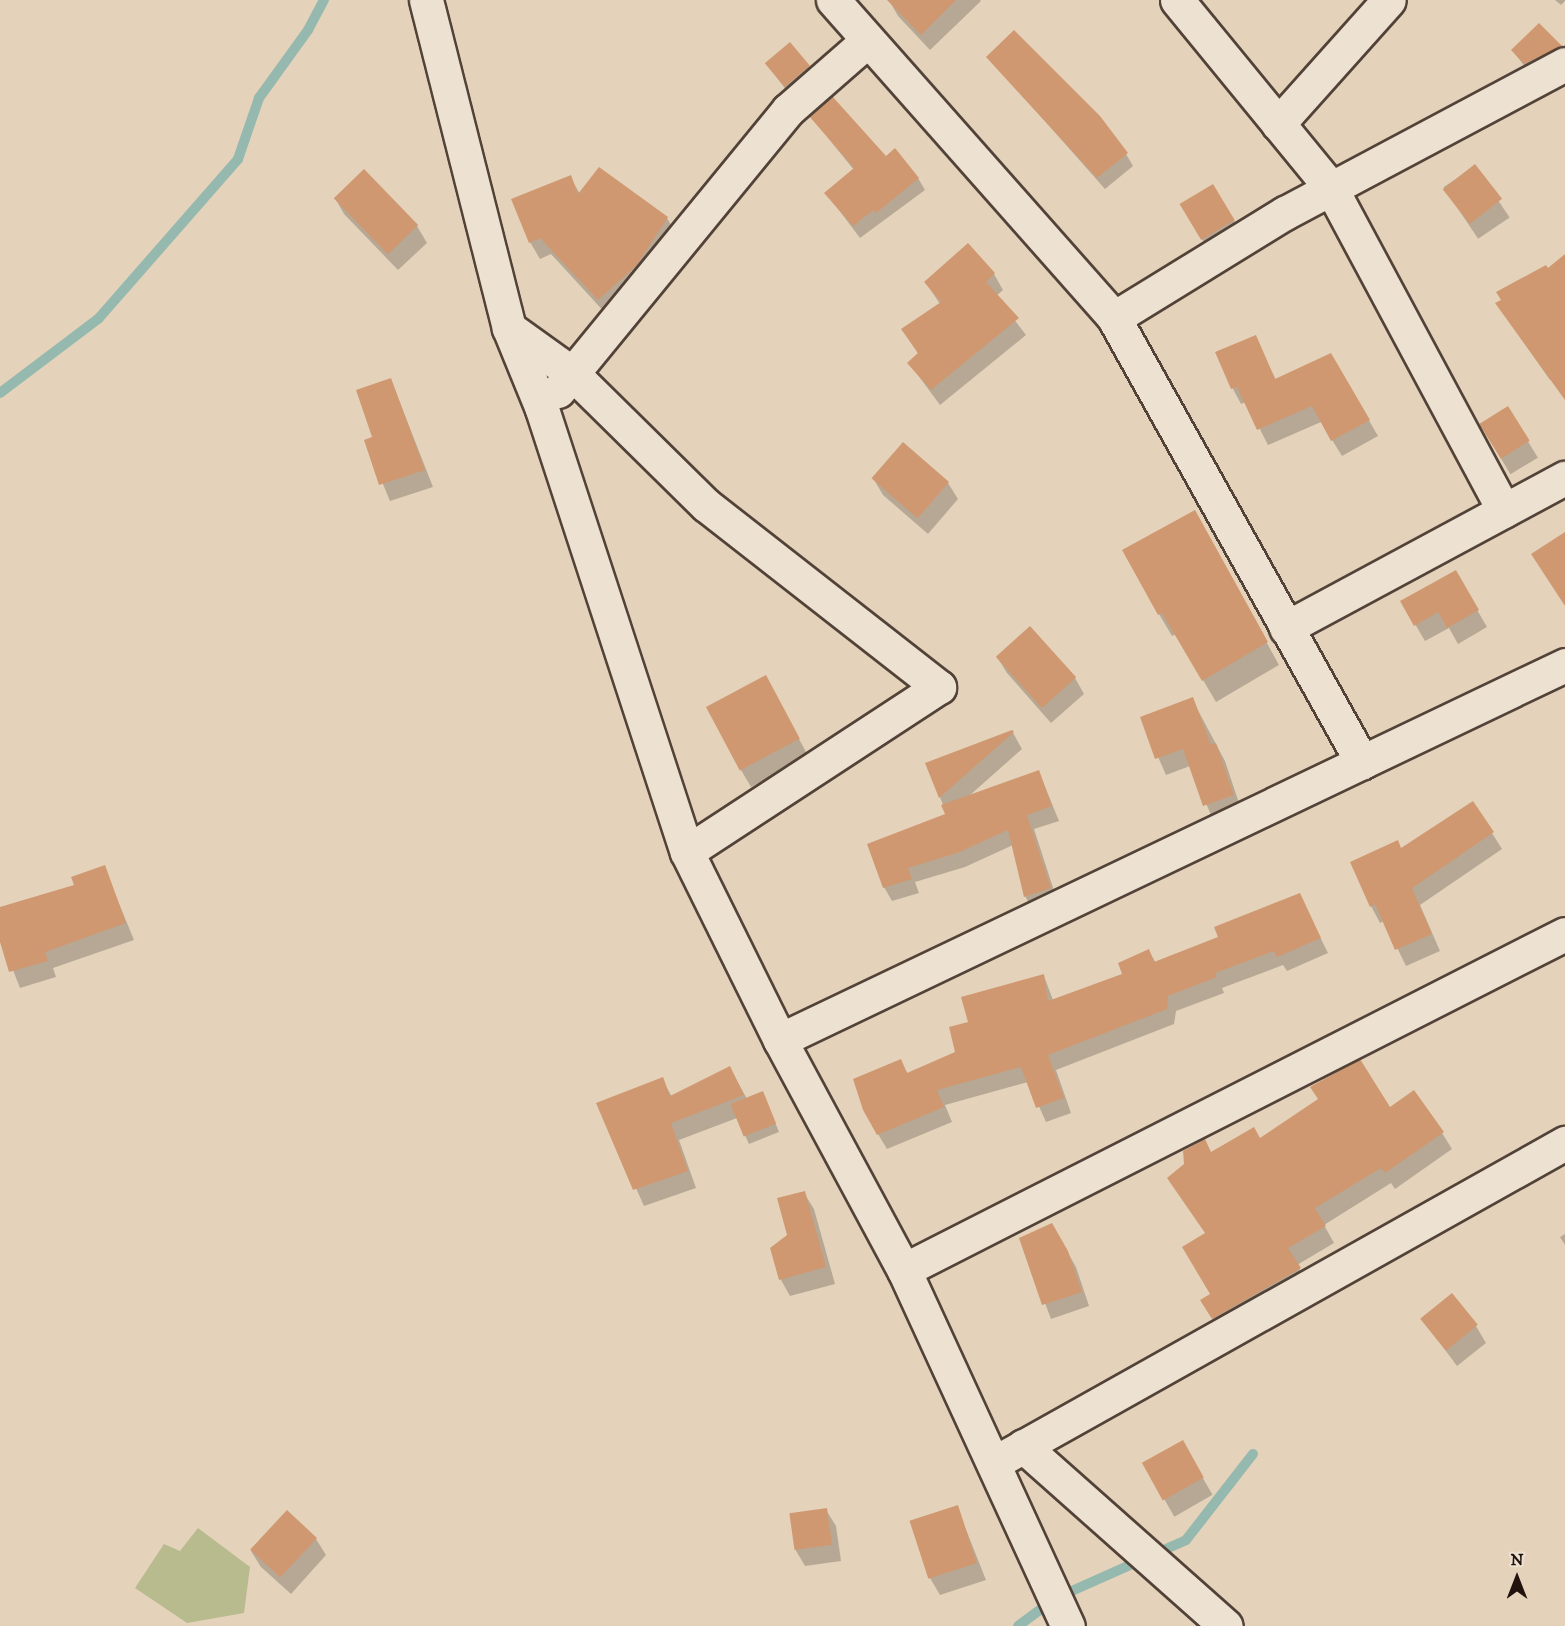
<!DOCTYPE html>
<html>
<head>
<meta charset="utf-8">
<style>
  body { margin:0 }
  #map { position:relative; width:1565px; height:1626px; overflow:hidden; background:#e4d3ba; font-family:"IM FELL DW Pica",serif }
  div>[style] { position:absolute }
  .green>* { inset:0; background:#b8bb8d }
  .shadow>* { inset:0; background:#0003; transform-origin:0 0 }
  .stream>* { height:10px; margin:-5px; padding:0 5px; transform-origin:5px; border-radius:5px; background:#95b8af }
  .building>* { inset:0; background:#d09871; transform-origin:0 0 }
  .roads { filter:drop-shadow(2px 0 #524238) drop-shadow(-2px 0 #524238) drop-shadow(0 2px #524238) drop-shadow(0 -2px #524238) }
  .minor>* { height:33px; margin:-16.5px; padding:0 16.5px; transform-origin:16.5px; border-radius:16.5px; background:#ede2d2 }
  span { translate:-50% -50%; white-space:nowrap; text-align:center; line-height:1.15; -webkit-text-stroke:4.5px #ede2d2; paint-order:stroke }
  .north { position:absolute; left:1487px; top:1548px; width:60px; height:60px; -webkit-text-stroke:4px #ede2d2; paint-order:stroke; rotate:0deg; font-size:16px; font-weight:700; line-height:24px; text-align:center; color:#21120d }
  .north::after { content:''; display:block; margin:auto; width:21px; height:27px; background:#21120d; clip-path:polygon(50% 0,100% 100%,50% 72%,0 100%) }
</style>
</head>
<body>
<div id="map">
  <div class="green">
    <i style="clip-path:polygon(198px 1528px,250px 1567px,244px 1613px,187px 1623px,135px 1588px,164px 1544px,180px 1551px)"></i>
  </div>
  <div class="shadow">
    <i style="clip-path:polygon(889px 0,980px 0,981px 1px,930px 50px,898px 16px)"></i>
    <i style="clip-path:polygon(1555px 0,1565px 0,1565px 1px,1561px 5px)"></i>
    <i style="clip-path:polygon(1539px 25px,1565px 54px,1535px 80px,1513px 51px)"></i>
    <i style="clip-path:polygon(988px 57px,1126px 154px,1133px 166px,1105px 189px)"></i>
    <i style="clip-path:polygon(766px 63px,809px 67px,813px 74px,790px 95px)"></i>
    <i style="clip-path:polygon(811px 117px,918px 178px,925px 190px,860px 238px,826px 193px,854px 170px)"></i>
    <i style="left:1475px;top:166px;width:62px;height:38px;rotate:56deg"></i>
    <i style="clip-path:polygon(363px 171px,417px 226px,427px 243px,398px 270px,344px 214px,335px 198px)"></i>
    <i style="clip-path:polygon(570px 177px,580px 194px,667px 218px,677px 235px,608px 316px,551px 254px,540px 259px,530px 242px)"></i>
    <i style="clip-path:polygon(1234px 220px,1243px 237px,1213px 256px,1191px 222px)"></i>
    <i style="clip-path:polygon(968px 245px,994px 274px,1003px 290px,996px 296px,1026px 335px,940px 405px,909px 363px,919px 355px,903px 330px,940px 304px,926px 283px)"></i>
    <i style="clip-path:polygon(1565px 256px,1565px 371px,1550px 380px,1497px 304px)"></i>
    <i style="clip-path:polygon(1255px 337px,1276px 380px,1331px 355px,1378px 436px,1342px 456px,1321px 422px,1268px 445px,1246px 402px,1241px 404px,1233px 389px,1217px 353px)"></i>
    <i style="clip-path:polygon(391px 380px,433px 487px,390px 501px,365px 441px,374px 438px)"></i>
    <i style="left:1508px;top:408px;width:58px;height:32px;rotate:59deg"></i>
    <i style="clip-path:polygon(873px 478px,948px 483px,958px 499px,928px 534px,883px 495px)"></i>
    <i style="clip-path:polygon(1207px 534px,1279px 665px,1216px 702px,1176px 634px,1172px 636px,1159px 614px)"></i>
    <i style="clip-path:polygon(1455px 572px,1487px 627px,1458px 644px,1449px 628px,1425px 641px,1402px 602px)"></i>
    <i style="clip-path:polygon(997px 657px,1075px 678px,1084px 694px,1051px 723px,1007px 673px)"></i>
    <i style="clip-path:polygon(775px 693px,808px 756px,751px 787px,741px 770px)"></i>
    <i style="clip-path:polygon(1192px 699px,1225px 761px,1242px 812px,1214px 822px,1190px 766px,1166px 775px,1141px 718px)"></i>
    <i style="clip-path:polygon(1012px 731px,1022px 749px,969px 796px,1039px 772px,1059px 821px,1034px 829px,1058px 903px,1033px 910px,1025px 896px,1013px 845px,965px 867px,915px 882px,919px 893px,892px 901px,884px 887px,947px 815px,927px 764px)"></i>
    <i style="clip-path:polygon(1492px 833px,1502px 849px,1420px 905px,1440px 951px,1406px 966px,1384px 921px,1380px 923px,1371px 906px,1402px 850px)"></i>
    <i style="clip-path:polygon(104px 867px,134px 940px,53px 968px,56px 977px,20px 988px,0 937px,0 909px,75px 886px)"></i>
    <i style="clip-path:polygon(1299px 895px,1328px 953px,1287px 971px,1283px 965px,1222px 988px,1224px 993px,1176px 1011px,1174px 1024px,1056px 1070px,1071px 1113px,1046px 1122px,1028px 1082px,945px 1105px,952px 1122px,887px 1149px,878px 1134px,900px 1061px,908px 1074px,957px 1052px,970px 1023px,1044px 976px,1053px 1000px,1124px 975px,1149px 951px,1156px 963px,1219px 938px)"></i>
    <i style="clip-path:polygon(730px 1068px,747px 1099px,763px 1093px,779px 1132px,749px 1144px,737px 1118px,679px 1140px,696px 1188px,644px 1206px,598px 1104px,662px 1079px,672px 1097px)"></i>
    <i style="clip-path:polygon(1390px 1109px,1442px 1133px,1452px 1149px,1395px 1189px,1391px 1183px,1324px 1225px,1334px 1243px,1297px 1265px,1309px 1285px,1223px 1334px,1212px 1316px,1206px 1235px,1211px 1153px)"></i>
    <i style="clip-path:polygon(804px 1193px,814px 1209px,835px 1284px,790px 1296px,781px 1280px,772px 1248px,789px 1235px)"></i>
    <i style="clip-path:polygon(1052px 1225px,1076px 1267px,1089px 1306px,1051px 1319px,1021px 1239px)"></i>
    <i style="clip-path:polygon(1565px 1234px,1565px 1245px,1560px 1237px)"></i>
    <i style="clip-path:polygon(1422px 1319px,1476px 1326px,1486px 1343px,1457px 1366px)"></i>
    <i style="left:1182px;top:1442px;width:61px;height:44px;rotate:60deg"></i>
    <i style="clip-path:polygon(957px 1507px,986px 1580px,940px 1595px,930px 1578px)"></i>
    <i style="clip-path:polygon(826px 1510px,836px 1526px,841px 1561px,805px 1566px,795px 1549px)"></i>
    <i style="clip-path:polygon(316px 1539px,326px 1555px,291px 1594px,261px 1567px,251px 1551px)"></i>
  </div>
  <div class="stream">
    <i style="left:0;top:393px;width:124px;rotate:-37.1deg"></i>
    <i style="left:99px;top:318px;width:211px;rotate:-48.8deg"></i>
    <i style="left:238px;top:159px;width:65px;rotate:-71deg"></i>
    <i style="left:259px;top:98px;width:84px;rotate:-54.2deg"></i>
    <i style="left:308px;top:30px;width:34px;rotate:-62deg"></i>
    <i style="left:1018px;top:1626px;width:47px;rotate:-36.4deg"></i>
    <i style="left:1056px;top:1598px;width:142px;rotate:-24deg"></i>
    <i style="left:1186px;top:1540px;width:109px;rotate:-52.1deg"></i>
  </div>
  <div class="building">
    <i style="clip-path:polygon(887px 0,956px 0,921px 35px)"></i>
    <i style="clip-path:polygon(1539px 23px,1562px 46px,1524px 64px,1511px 50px)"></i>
    <i style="clip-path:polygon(1014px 30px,1100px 116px,1128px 153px,1097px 178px,986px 57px)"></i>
    <i style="left:790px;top:42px;width:31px;height:33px;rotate:50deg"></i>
    <i style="clip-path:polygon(832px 96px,886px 156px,895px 148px,919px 178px,876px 213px,873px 210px,853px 226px,824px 193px,854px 168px,809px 116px)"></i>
    <i style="left:1475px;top:164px;width:44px;height:41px;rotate:52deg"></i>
    <i style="clip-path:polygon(599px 167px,668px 217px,636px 266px,598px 300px,540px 238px,529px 243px,511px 199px,571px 175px,578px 194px)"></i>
    <i style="left:364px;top:169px;width:78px;height:42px;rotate:46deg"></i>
    <i style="left:1213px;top:184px;width:42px;height:39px;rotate:59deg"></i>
    <i style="clip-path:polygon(968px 243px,995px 273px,986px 282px,1019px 318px,931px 390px,907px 363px,918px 353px,901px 329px,941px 302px,924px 282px)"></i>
    <i style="clip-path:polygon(1565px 254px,1565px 400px,1495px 303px,1501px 300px,1496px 292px,1546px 265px,1548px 268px)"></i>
    <i style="clip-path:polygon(1256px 335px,1275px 379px,1331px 353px,1370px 420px,1331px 441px,1312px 406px,1257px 430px,1237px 387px,1231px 389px,1215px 352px)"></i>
    <i style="clip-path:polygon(391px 378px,425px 470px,379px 485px,364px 440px,372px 437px,356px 390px)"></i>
    <i style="left:1508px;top:406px;width:41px;height:34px;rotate:58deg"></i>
    <i style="left:903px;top:442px;width:61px;height:48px;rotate:41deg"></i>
    <i style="clip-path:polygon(1195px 510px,1268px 642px,1202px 681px,1162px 613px,1158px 615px,1122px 550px)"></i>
    <i style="clip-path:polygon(1565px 532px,1565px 606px,1531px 554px)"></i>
    <i style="clip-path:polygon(1456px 570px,1479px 610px,1447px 628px,1438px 612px,1414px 626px,1400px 601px)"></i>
    <i style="left:1030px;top:626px;width:69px;height:46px;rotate:48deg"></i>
    <i style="left:766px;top:675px;width:72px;height:68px;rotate:62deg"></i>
    <i style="clip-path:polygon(1193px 697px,1211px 745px,1216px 743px,1234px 795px,1203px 806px,1183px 749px,1155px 759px,1140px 717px)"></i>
    <i style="clip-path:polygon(1012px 730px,1014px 732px,939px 798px,925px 763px)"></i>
    <i style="clip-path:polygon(1039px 770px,1052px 806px,1027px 815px,1051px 888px,1024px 897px,1008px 830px,957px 853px,908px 868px,912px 879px,883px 888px,867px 844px,945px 814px,941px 805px)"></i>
    <i style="clip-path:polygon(1473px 801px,1494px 832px,1412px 888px,1432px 934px,1395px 950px,1375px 904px,1370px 907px,1350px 862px,1398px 840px,1401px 848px)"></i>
    <i style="clip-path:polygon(105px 865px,126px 923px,45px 952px,48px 961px,9px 972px,0 942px,0 907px,74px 885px,71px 877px)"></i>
    <i style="clip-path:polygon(1300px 893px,1321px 938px,1277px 957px,1274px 951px,1215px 973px,1217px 977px,1168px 996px,1167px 1009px,1048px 1055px,1064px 1098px,1036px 1108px,1021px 1067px,937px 1090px,944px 1107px,877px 1135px,863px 1110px,853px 1079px,901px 1059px,907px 1073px,955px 1052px,949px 1027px,968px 1022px,961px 997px,1044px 974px,1048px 1001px,1122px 974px,1118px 963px,1149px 949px,1154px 962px,1218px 937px,1214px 927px)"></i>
    <i style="clip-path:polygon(1360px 1059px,1390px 1107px,1414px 1090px,1444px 1132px,1385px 1173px,1381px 1168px,1315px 1208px,1326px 1226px,1288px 1248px,1301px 1268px,1212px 1319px,1200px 1300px,1210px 1294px,1182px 1247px,1205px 1233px,1167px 1178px,1184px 1164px,1183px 1151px,1205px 1139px,1211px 1152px,1254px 1127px,1260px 1138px,1318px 1099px,1310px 1087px)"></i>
    <i style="clip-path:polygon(730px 1066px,744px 1095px,671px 1123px,688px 1171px,633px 1190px,596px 1103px,663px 1077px,670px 1096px)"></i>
    <i style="left:763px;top:1091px;width:35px;height:35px;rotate:68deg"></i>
    <i style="clip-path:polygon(805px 1191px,826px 1267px,779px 1280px,770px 1248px,787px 1235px,777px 1198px)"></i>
    <i style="clip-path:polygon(1052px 1223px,1068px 1251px,1082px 1292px,1042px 1305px,1019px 1238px)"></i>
    <i style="left:1452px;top:1293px;width:41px;height:41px;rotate:51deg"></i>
    <i style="left:1183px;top:1440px;width:43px;height:47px;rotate:61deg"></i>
    <i style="left:958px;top:1505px;width:61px;height:51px;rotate:72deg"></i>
    <i style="left:827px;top:1508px;width:37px;height:38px;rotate:82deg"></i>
    <i style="left:287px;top:1510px;width:41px;height:54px;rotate:43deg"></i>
  </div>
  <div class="roads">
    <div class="minor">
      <i style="left:426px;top:0;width:338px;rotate:75.8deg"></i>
      <i style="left:509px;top:328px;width:87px;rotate:67.8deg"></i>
      <i style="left:542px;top:409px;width:466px;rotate:71.9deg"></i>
      <i style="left:687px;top:852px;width:210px;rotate:63.7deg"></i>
      <i style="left:780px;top:1040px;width:261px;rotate:61.7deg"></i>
      <i style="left:904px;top:1270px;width:392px;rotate:65.3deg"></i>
      <i style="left:833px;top:0;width:424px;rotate:48.5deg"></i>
      <i style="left:1114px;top:318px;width:509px;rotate:60.81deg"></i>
      <i style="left:1177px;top:0;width:243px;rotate:50.7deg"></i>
      <i style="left:1331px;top:188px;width:366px;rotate:61.8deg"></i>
      <i style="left:1278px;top:124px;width:166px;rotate:-48.2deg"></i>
      <i style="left:1114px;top:318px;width:201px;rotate:-31.6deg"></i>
      <i style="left:1285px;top:213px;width:317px;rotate:-28deg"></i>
      <i style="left:509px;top:328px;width:79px;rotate:35.7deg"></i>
      <i style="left:573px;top:374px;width:187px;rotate:44.6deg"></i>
      <i style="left:706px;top:505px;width:296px;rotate:38deg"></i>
      <i style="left:939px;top:687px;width:301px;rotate:146.8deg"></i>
      <i style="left:558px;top:391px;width:363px;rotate:-50.7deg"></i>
      <i style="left:788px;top:110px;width:106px;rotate:-41.2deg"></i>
      <i style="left:1286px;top:628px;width:317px;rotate:-28.3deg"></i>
      <i style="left:780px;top:1040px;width:870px;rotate:-25.53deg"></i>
      <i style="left:904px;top:1270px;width:741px;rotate:-26.95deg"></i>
      <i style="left:1023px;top:1446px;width:271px;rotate:41.6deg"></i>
      <i style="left:994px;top:1463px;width:655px;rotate:-29.27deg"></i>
    </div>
  </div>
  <div class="north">N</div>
</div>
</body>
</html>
